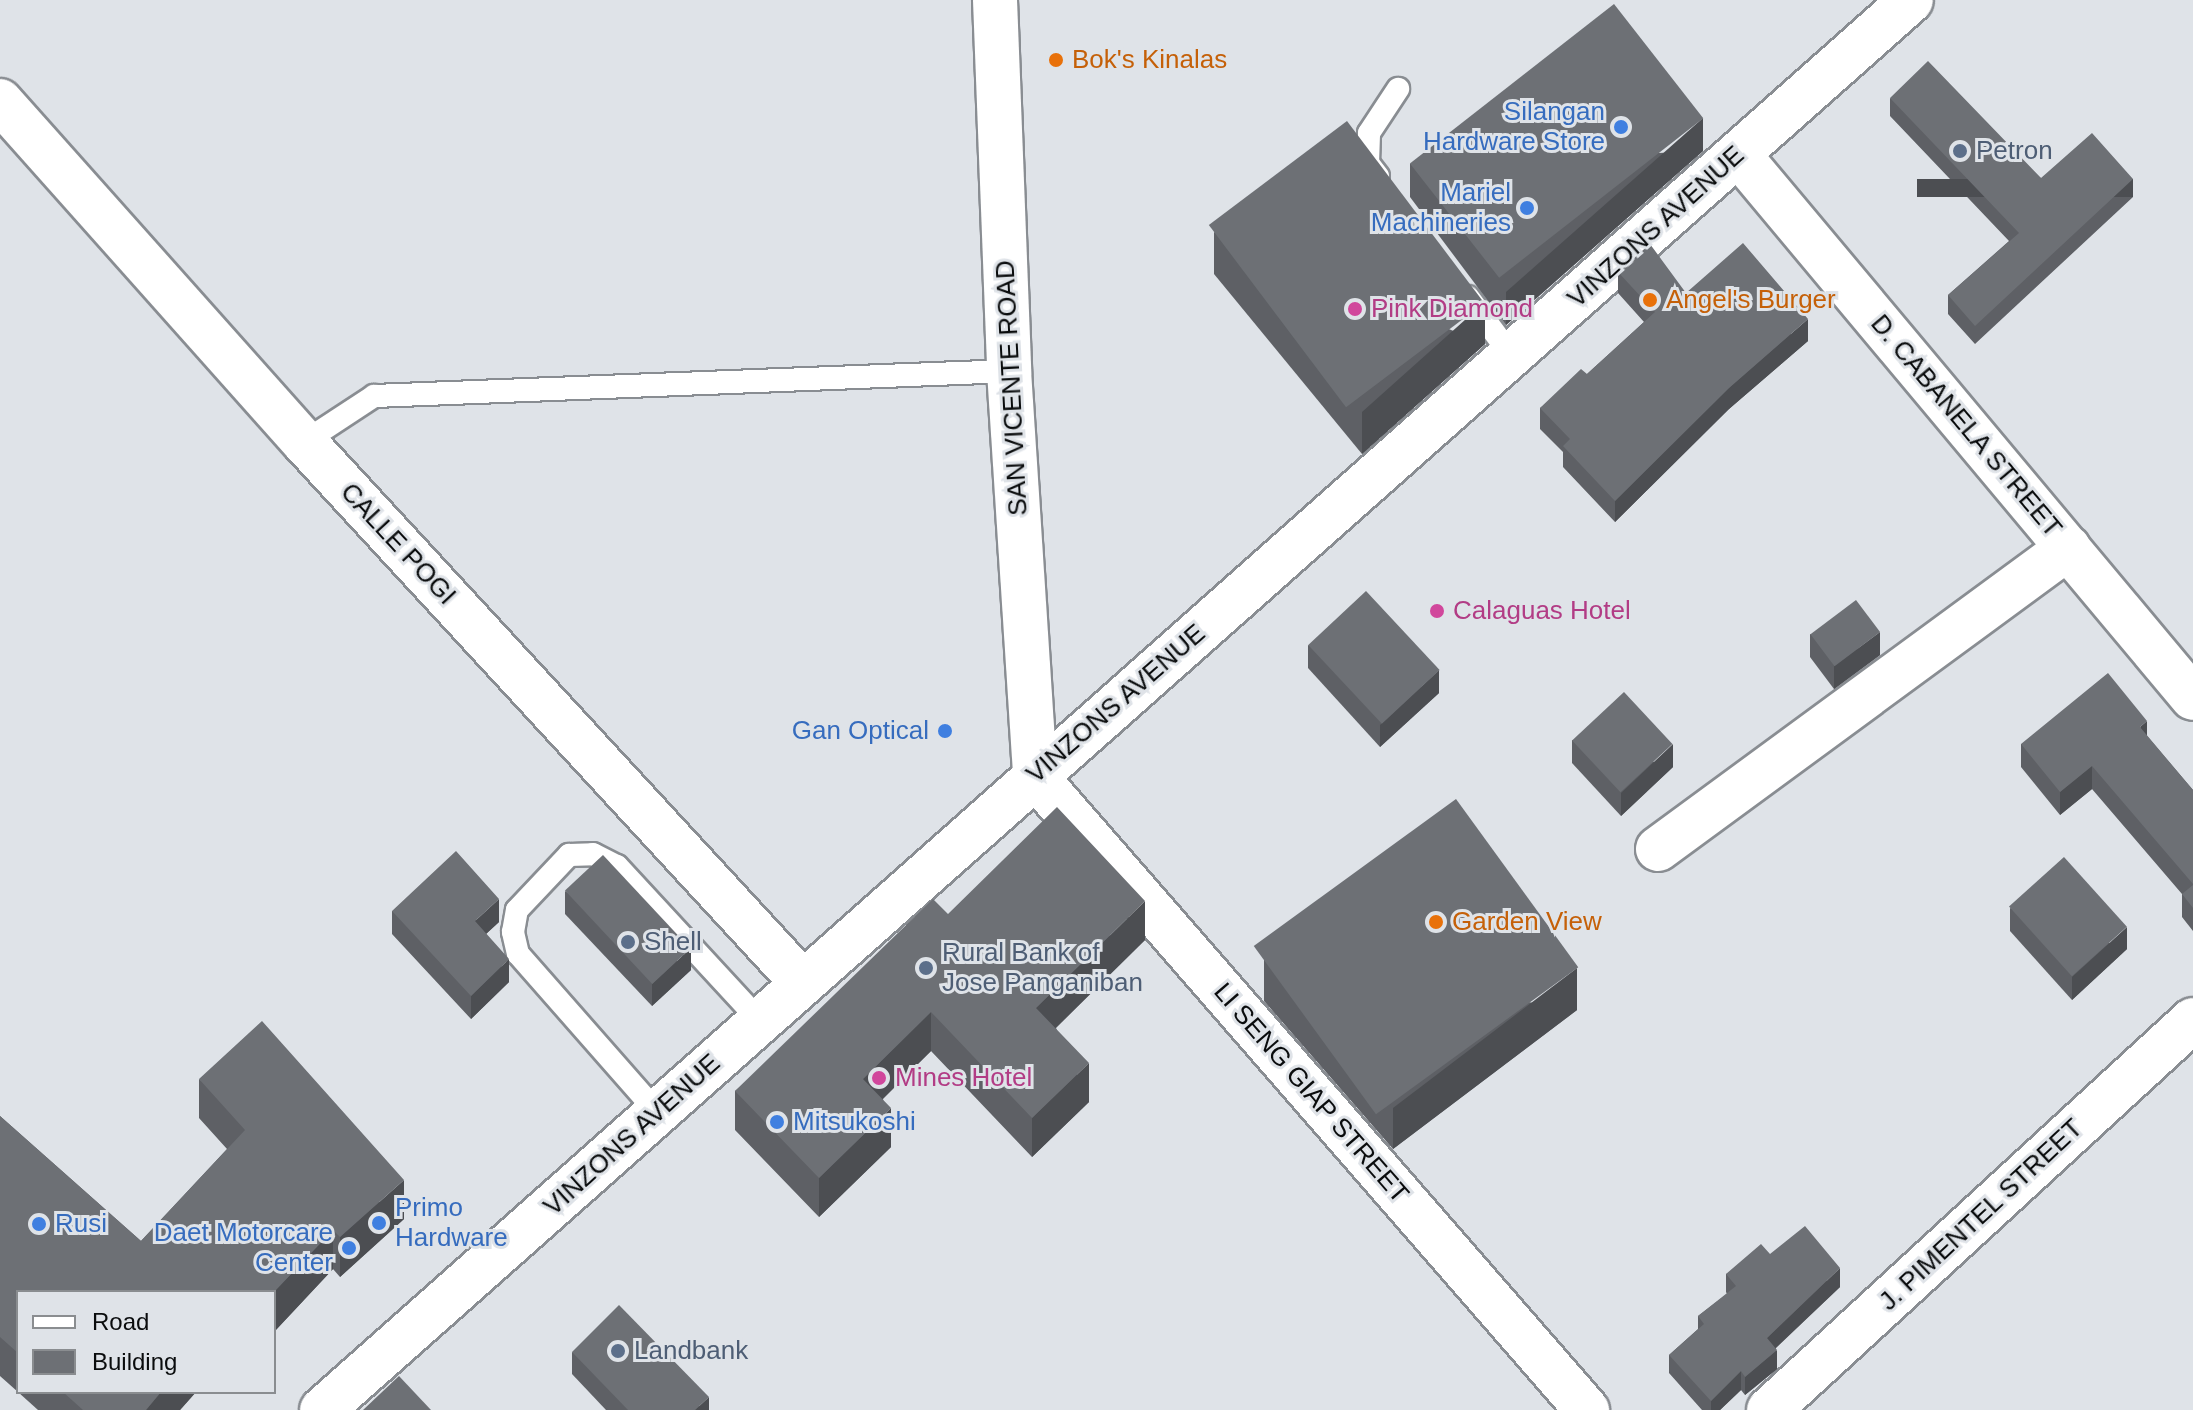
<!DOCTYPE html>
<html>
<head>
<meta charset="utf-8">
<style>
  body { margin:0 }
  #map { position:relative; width:2193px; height:1410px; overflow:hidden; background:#dfe3e8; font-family:Arial,sans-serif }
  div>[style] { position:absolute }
  .roads { filter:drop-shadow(2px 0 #898d92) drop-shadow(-2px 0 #898d92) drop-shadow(0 2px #898d92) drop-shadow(0 -2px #898d92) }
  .lane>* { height:22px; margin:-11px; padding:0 11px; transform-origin:11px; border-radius:11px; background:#fff }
  .street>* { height:44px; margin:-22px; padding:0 22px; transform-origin:22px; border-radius:22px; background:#fff }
  .secondary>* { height:44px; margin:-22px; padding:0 22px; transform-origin:22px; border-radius:22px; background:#fff }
  .primary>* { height:44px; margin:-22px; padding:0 22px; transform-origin:22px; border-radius:22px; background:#fff }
  .wall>* { inset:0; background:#5e6065 }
  .shaded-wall>* { inset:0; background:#4c4e52; transform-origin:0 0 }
  .building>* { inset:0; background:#6d7075; transform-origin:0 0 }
  .dots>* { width:22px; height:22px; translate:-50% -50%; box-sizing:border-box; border:4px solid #dfe3e8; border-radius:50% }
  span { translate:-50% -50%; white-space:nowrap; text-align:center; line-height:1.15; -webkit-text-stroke:6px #dfe3e8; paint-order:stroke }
  .food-label { font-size:26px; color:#c56008 }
  .left { translate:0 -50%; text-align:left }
  .shop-label { font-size:26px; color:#366cbe }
  .right { translate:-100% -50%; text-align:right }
  .service-label { font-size:26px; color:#4e5e75 }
  .street-label { font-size:26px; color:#0a0c0d }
  .hotel-label { font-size:26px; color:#b23c85 }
  .legend { position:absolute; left:16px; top:1290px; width:260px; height:104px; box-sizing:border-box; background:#dfe3e8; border:2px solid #8a8d90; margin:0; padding:10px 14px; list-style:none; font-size:24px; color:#0a0c0d }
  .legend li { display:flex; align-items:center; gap:16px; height:40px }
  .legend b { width:40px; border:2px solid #8a8d90 }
</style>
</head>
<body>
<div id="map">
  <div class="roads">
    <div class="lane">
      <i style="left:1378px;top:176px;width:16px;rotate:-128deg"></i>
      <i style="left:1368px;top:163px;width:30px;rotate:-88deg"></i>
      <i style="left:1369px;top:133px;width:53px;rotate:-56.6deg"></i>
      <i style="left:1468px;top:297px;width:72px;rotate:53.4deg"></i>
      <i style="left:304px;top:442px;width:84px;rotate:-33.3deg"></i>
      <i style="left:374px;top:396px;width:635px;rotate:-2.25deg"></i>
      <i style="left:657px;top:1112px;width:210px;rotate:-131.3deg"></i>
      <i style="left:518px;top:954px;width:23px;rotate:-103deg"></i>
      <i style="left:513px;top:932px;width:22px;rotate:-80deg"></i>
      <i style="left:517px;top:910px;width:76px;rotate:-46.6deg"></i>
      <i style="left:569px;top:855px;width:24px;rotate:-2deg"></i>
      <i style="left:593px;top:854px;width:27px;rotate:27deg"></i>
      <i style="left:617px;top:866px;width:211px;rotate:47.3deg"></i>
    </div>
    <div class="street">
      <i style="left:1035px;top:776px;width:841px;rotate:48.96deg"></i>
      <i style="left:1658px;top:849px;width:509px;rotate:-36.28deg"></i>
    </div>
    <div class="secondary">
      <i style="left:995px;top:0;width:371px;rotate:87.8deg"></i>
      <i style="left:1009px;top:371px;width:406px;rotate:86.3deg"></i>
      <i style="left:0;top:101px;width:457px;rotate:48.3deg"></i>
      <i style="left:304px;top:442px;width:735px;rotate:47.32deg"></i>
      <i style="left:1738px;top:154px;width:709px;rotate:50.09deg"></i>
      <i style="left:1769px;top:1410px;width:576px;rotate:-42.61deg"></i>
    </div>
    <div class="primary">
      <i style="left:322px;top:1410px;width:2124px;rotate:-41.58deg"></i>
    </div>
  </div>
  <div class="wall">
    <i style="clip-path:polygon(1890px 98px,2041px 178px,2133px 197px,1975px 344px,1948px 314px,1948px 295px,2009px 241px,1890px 116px)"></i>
    <i style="clip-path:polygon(1703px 151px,1506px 325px,1410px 197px,1410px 164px)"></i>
    <i style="clip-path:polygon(1214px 232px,1485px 344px,1362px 454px,1214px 274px)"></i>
    <i style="clip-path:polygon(1618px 272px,1686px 293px,1808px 341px,1729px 409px,1615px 522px,1563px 467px,1563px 452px,1540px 429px,1540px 408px,1587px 374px,1644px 322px,1618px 293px)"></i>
    <i style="clip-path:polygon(1810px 634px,1880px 655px,1834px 689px,1810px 657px)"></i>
    <i style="clip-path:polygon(1308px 645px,1439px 693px,1380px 747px,1308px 668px)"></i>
    <i style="clip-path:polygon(2147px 736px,2193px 790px,2193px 931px,2182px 917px,2182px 894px,2092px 789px,2060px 815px,2021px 767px,2021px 744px)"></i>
    <i style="clip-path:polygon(1572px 740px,1673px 767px,1621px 816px,1572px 763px)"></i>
    <i style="clip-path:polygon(565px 891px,691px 970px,652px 1006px,565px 914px)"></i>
    <i style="clip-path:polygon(2010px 908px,2127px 949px,2072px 1000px,2010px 931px)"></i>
    <i style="clip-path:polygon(392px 911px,499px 922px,486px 934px,509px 982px,471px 1019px,392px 934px)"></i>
    <i style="clip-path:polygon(948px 914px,1145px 940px,1056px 1028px,1089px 1102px,1032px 1157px,931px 1051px,883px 1099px,891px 1147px,819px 1217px,735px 1130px,735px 1091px)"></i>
    <i style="clip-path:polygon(1264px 959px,1577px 1010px,1393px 1149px,1264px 1001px)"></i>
    <i style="clip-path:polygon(199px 1079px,404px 1219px,340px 1277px,333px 1269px,274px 1332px,274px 1292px,18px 1292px,18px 1392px,0 1376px,0 1116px,141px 1241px,227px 1149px,199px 1118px)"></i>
    <i style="clip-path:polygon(1770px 1254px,1840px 1287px,1776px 1348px,1777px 1369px,1745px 1395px,1741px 1390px,1720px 1410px,1702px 1410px,1669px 1373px,1669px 1355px,1698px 1329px,1698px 1316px,1727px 1294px,1726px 1292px,1726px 1274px)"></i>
    <i style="clip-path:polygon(572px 1352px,709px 1410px,606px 1410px,572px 1374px)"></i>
    <i style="clip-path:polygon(18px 1392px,196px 1392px,180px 1410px,38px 1410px)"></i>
  </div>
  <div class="shaded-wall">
    <i style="clip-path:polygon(1703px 118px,1703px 151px,1506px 325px,1506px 292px)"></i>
    <i style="left:2133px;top:179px;width:18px;height:216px;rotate:90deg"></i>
    <i style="clip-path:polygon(1485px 302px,1485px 344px,1362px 454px,1362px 412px)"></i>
    <i style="clip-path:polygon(1808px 319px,1808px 341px,1729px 409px,1615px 522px,1615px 501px,1729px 388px)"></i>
    <i style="clip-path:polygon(1880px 632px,1880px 655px,1834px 689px,1834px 666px)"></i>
    <i style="clip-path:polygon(1439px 670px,1439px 693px,1380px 747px,1380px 725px)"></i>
    <i style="clip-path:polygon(2147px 721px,2147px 744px,2140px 727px)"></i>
    <i style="clip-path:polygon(1673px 744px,1673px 767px,1621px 816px,1621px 793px)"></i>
    <i style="clip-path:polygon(2092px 766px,2092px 789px,2060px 815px,2060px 792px)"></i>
    <i style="clip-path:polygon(499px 899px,499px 922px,475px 944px,475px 921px)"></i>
    <i style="clip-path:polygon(1145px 901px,1145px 940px,1036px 1047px,1036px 1008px)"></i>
    <i style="clip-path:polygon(2127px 927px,2127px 949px,2072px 1000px,2072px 977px)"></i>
    <i style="clip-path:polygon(691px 948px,691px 970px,652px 1006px,652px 984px)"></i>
    <i style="clip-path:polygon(509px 959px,509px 982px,471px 1019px,471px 996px)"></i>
    <i style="clip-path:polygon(1577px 968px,1577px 1010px,1393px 1149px,1393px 1108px)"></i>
    <i style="clip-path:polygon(931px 1012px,931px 1051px,863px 1118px,863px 1079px)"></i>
    <i style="clip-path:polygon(1089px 1063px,1089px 1102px,1032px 1157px,1032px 1118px)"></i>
    <i style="clip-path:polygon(891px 1108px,891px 1147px,819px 1217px,819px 1178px)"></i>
    <i style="clip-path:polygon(404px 1180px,404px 1219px,340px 1277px,340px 1237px)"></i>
    <i style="clip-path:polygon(333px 1230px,333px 1269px,274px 1332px,274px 1292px)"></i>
    <i style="clip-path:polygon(1840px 1268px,1840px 1287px,1767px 1356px,1767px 1338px)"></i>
    <i style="clip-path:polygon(1777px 1350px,1777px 1369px,1745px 1395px,1745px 1377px)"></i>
    <i style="clip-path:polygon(1741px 1371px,1741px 1390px,1720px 1410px,1711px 1410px,1711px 1401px)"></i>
    <i style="clip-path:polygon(161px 1392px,196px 1392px,180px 1410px,146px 1410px)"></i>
    <i style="clip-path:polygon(709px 1397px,709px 1410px,695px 1410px)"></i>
  </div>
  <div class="building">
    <i style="left:1614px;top:4px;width:145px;height:259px;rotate:52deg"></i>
    <i style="clip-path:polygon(1928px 61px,2041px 178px,2092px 133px,2133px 179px,1975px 326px,1948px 295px,2019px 233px,1890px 98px)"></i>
    <i style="left:1347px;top:121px;width:228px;height:173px;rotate:53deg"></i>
    <i style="clip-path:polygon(1743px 243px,1808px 319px,1729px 388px,1615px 501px,1563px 446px,1570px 439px,1540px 408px,1581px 369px,1587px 374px,1655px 312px,1618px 272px,1650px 244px,1686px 293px)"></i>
    <i style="left:1366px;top:591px;width:108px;height:79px;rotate:47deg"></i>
    <i style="left:1856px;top:600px;width:40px;height:57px;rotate:53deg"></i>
    <i style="clip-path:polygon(2108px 673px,2147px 721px,2140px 727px,2193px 790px,2193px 884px,2092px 766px,2060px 792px,2021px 744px)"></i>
    <i style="left:1624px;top:692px;width:71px;height:71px;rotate:47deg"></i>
    <i style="left:1456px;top:799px;width:208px;height:250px;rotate:54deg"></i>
    <i style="clip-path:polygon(1057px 807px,1145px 901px,1036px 1008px,1089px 1063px,1032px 1118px,931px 1012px,863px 1079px,891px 1108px,819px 1178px,735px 1091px,933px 899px,948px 914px)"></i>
    <i style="clip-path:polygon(456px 851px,499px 899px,475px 921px,509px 959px,471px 996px,392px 911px)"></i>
    <i style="left:603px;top:855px;width:128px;height:52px;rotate:47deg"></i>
    <i style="left:2064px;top:857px;width:94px;height:74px;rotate:48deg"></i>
    <i style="clip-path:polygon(2193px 885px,2193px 908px,2182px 894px)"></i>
    <i style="clip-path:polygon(262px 1021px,404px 1180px,340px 1237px,333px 1230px,274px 1292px,18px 1292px,18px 1353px,0 1337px,0 1116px,141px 1241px,245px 1130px,199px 1079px)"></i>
    <i style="clip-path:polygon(1805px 1226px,1840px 1268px,1767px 1338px,1777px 1350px,1745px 1377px,1741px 1371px,1711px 1401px,1669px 1355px,1704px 1324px,1698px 1316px,1736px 1286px,1726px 1274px,1761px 1244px,1770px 1254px)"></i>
    <i style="clip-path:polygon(619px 1305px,709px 1397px,695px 1410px,628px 1410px,572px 1352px)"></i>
    <i style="clip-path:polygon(399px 1376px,431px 1410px,363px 1410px)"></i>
    <i style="clip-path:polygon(63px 1392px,161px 1392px,146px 1410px,83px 1410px)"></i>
  </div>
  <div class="dots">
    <i style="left:1056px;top:60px;background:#e8710a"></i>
    <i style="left:1621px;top:127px;background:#3f7fe0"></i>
    <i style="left:1960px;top:151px;background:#5c6f8a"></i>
    <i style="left:1527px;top:208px;background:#3f7fe0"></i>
    <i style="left:1650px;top:300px;background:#e8710a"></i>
    <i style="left:1355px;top:309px;background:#d1479c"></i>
    <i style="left:1437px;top:611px;background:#d1479c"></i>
    <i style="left:945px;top:731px;background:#3f7fe0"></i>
    <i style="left:1436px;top:922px;background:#e8710a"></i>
    <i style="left:628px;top:942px;background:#5c6f8a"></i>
    <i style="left:926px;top:968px;background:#5c6f8a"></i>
    <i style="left:879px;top:1078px;background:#d1479c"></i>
    <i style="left:777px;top:1122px;background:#3f7fe0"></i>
    <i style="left:379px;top:1223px;background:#3f7fe0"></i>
    <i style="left:39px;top:1224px;background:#3f7fe0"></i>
    <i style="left:349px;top:1248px;background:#3f7fe0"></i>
    <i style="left:618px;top:1351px;background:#5c6f8a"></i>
  </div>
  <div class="food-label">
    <span class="left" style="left:1072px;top:60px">Bok's Kinalas</span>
    <span class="left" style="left:1666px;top:300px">Angel's Burger</span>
    <span class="left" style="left:1452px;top:922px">Garden View</span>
  </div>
  <div class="shop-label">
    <span class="right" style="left:1605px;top:127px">Silangan<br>Hardware Store</span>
    <span class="right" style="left:1511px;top:208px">Mariel<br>Machineries</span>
    <span class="right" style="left:929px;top:731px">Gan Optical</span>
    <span class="left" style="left:793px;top:1122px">Mitsukoshi</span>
    <span class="left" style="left:395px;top:1223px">Primo<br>Hardware</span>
    <span class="left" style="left:55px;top:1224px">Rusi</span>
    <span class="right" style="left:333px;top:1248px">Daet Motorcare<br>Center</span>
  </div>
  <div class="service-label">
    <span class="left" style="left:1976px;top:151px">Petron</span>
    <span class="left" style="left:644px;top:942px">Shell</span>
    <span class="left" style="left:942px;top:968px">Rural Bank of<br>Jose Panganiban</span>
    <span class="left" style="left:634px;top:1351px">Landbank</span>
  </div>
  <div class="street-label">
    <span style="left:1656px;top:227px;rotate:-42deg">VINZONS AVENUE</span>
    <span style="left:1012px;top:388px;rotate:-93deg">SAN VICENTE ROAD</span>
    <span style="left:1966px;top:426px;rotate:50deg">D. CABANELA STREET</span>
    <span style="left:398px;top:544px;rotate:47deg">CALLE POGI</span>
    <span style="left:1116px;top:704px;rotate:-41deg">VINZONS AVENUE</span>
    <span style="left:1311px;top:1093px;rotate:49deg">LI SENG GIAP STREET</span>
    <span style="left:632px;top:1135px;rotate:-42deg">VINZONS AVENUE</span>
    <span style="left:1981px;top:1215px;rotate:-43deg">J. PIMENTEL STREET</span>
  </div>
  <div class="hotel-label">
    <span class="left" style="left:1371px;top:309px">Pink Diamond</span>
    <span class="left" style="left:1453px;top:611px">Calaguas Hotel</span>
    <span class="left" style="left:895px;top:1078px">Mines Hotel</span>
  </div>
  <ul class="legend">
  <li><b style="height:10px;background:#fff"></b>Road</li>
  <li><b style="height:22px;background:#6d7075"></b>Building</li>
  </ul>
</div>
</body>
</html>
